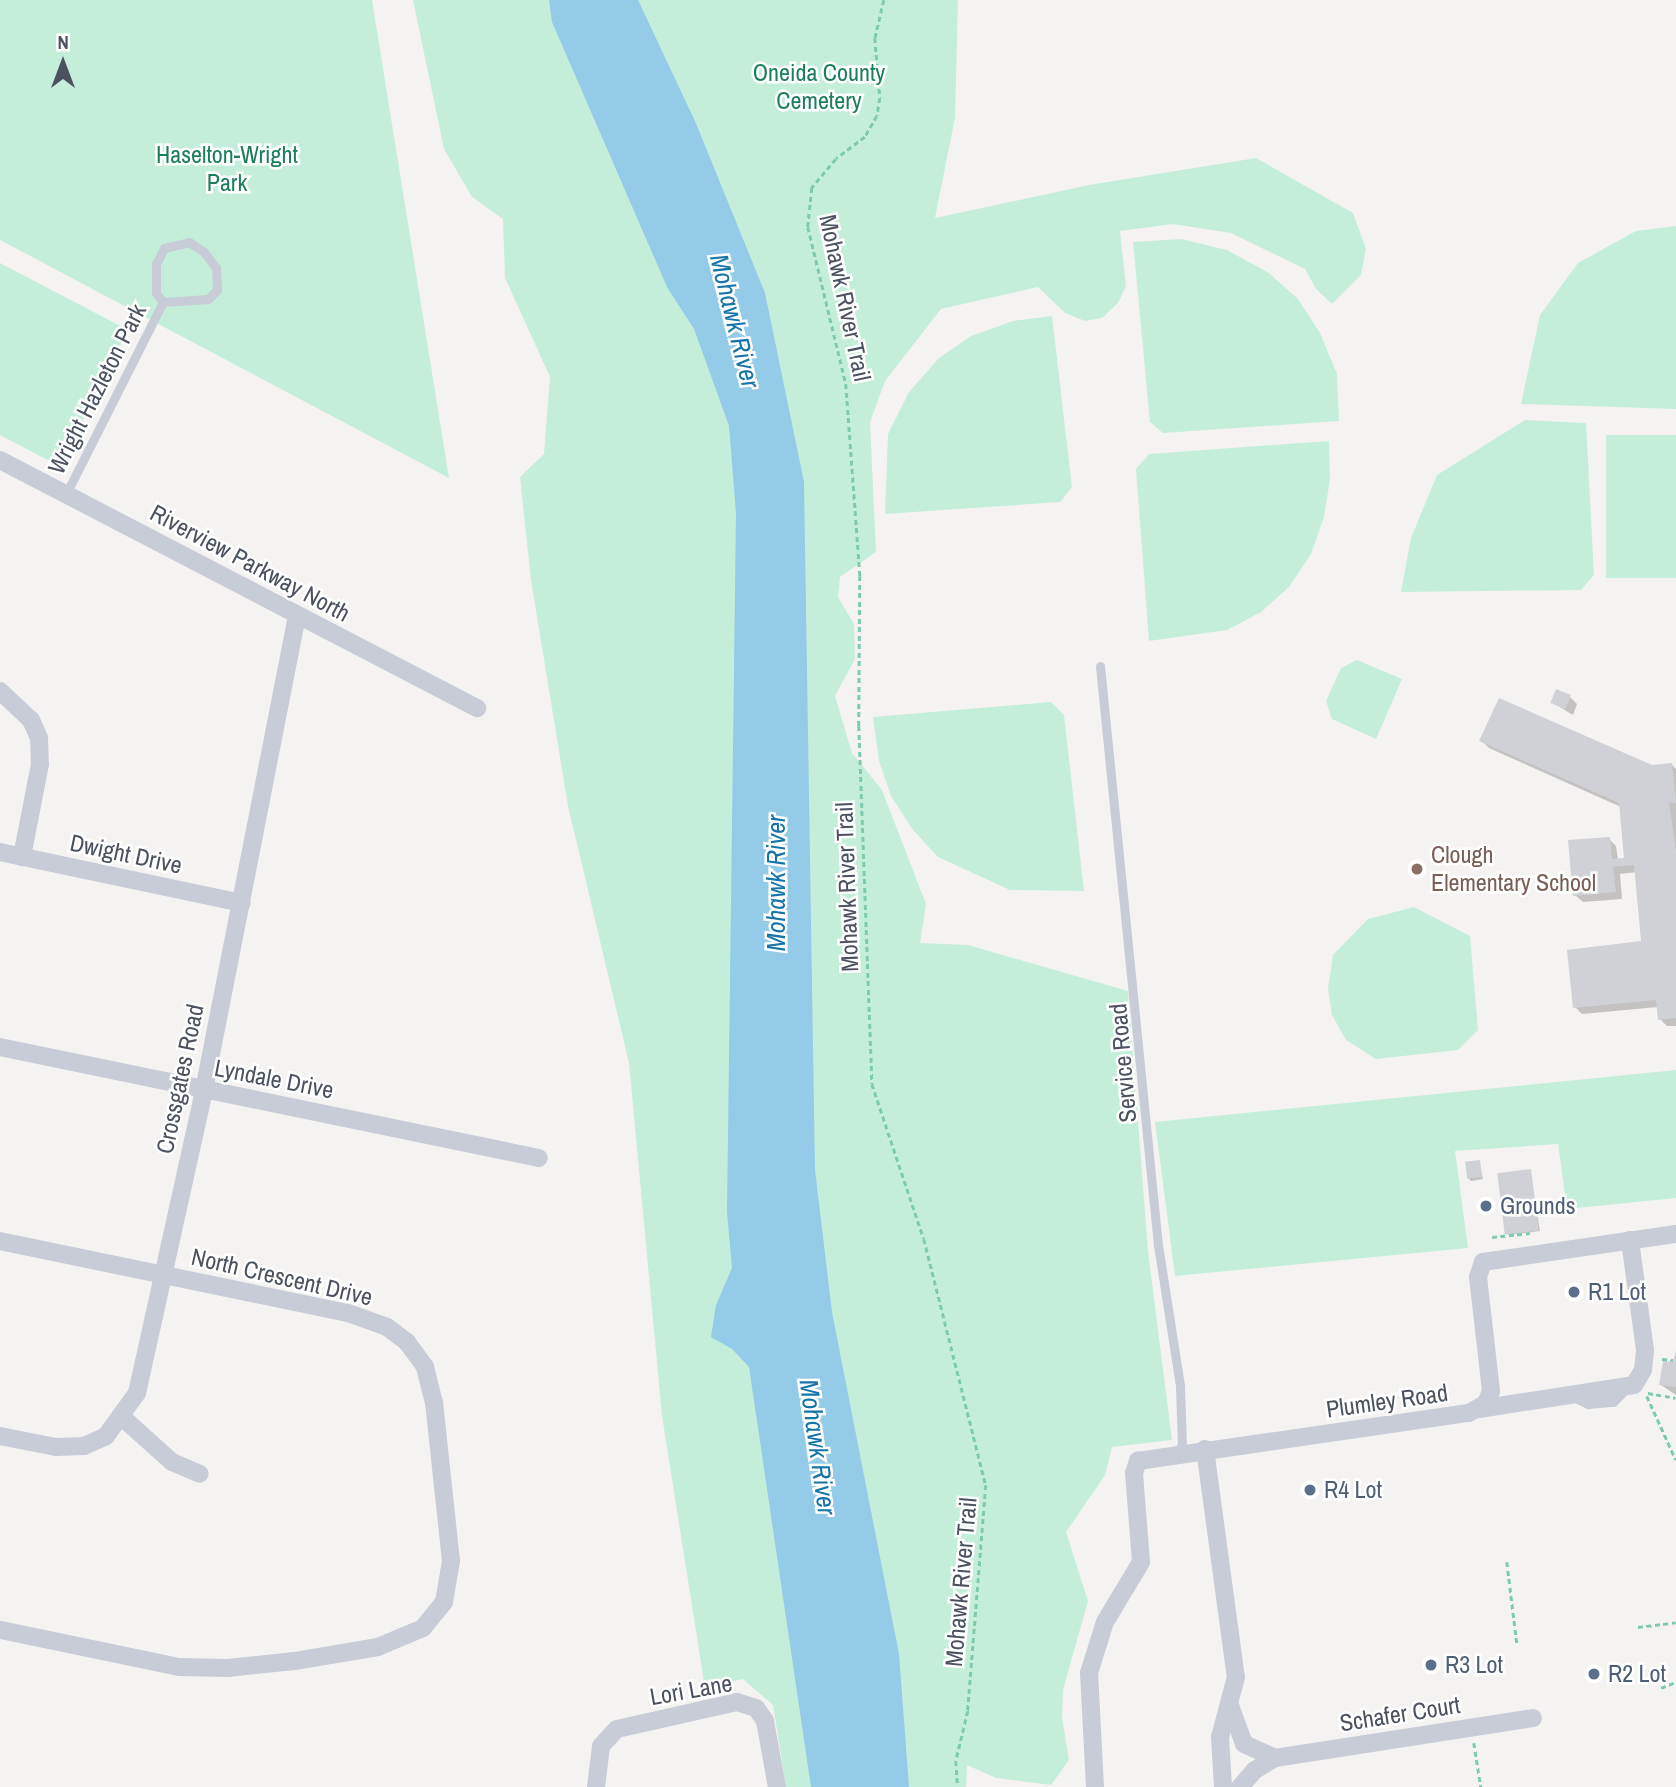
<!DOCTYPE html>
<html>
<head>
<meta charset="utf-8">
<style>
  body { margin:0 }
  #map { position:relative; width:1676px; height:1787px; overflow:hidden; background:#f4f3f2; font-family:"Archivo Narrow",sans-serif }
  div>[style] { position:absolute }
  .green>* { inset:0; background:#c5eeda; transform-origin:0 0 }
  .water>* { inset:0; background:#94cbe8 }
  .shadow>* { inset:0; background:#0003 }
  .building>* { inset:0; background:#cfd1d6; transform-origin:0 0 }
  .path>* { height:2.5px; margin-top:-1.25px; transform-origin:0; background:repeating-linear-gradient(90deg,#7ecaaf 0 5px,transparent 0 8.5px) }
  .service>* { height:9px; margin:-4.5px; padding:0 4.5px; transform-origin:4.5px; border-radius:4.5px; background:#c7ccd6 }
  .minor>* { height:18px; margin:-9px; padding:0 9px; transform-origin:9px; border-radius:9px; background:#c7ccd6 }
  .dots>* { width:19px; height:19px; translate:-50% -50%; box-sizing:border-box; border:4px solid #fff; border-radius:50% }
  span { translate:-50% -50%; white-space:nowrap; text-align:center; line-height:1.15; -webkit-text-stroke:5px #fff; paint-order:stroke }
  .park-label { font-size:24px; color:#1d7e5b }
  .street-label { font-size:24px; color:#4b525f }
  .education-label { font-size:24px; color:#785e54 }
  .left { translate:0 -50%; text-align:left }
  .service-label { font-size:24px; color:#4e5e75 }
  .water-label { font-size:26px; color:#1574a8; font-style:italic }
  .north { position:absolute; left:28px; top:28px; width:70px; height:70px; -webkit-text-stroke:5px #fff; paint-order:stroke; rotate:0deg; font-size:19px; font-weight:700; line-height:28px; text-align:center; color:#4b525f }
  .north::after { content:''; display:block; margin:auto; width:24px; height:32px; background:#4b525f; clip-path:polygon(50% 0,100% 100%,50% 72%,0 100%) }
</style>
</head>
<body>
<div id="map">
  <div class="green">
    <i style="clip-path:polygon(0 0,372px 0,449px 478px,0 240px)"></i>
    <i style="clip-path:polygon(413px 0,958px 0,955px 118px,935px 218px,1089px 185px,1256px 158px,1353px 213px,1366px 249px,1361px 275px,1332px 304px,1316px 289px,1305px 269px,1231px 233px,1173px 224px,1120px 231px,1126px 286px,1118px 303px,1102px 318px,1085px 321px,1065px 313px,1038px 287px,941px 309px,885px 381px,870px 422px,876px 552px,840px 577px,838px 597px,854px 624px,855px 659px,835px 696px,852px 753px,882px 790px,926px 904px,920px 943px,968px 945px,1128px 991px,1148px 1251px,1172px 1440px,1112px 1447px,1105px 1475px,1066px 1532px,1088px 1601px,1063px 1690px,1062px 1717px,1069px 1760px,1051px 1785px,996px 1778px,967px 1765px,966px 1787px,786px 1787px,773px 1705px,743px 1679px,705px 1688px,662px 1416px,629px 1063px,568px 806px,531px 580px,520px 477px,544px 454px,550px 377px,505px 278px,503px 219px,472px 197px,444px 149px)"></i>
    <i style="clip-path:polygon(1676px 226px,1676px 409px,1521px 404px,1540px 315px,1578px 263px,1636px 231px)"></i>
    <i style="clip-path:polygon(1181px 239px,1227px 250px,1269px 273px,1298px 299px,1320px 333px,1337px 374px,1339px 421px,1163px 433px,1150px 422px,1133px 242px)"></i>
    <i style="clip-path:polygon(0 263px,128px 330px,59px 466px,0 435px)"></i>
    <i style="clip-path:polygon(1052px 316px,1072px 487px,1060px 502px,885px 514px,888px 434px,909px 392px,939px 358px,971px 336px,1013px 321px)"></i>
    <i style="clip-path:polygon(1525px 420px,1586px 423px,1594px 575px,1581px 590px,1401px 592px,1411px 538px,1437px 475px)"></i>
    <i style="left:1676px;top:435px;width:143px;height:70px;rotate:90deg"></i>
    <i style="clip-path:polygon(1329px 441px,1330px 479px,1324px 517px,1311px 554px,1289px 587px,1261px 612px,1227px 630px,1149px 641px,1136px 469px,1149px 454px)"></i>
    <i style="clip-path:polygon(1357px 660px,1402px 679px,1376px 739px,1332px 719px,1326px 701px,1341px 668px)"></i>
    <i style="clip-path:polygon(1051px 702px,1064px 715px,1084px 891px,1010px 890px,938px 857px,913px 830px,891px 796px,879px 761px,873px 717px)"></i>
    <i style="clip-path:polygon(1414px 907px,1470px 936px,1478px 1030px,1458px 1050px,1376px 1059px,1346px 1040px,1332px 1015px,1328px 989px,1333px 955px,1368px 919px)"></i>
    <i style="clip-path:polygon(1676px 1070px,1676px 1198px,1567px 1209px,1558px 1144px,1455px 1151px,1468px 1248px,1175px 1276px,1155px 1122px)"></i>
  </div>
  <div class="water">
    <i style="clip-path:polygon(549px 0,638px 0,695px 121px,765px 293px,804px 482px,815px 1170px,832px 1312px,899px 1654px,909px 1787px,811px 1787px,749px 1367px,732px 1349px,711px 1337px,716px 1305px,732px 1268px,727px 1212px,736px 513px,729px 426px,694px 329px,667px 287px,552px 22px)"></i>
  </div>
  <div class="shadow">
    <i style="clip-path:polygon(1570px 697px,1577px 704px,1573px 715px,1553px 703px)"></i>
    <i style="clip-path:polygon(1482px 741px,1652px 767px,1672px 765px,1676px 769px,1676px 1026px,1667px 1026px,1660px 1019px,1658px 1007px,1582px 1014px,1575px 1007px,1643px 943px,1637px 872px,1620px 874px,1622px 899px,1583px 902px,1575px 895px,1609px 839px,1616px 846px,1618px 860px,1626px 860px,1621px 807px,1489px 748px)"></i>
    <i style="clip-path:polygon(1479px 1162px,1483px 1179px,1471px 1181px,1469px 1179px)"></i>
    <i style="clip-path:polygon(1530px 1171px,1540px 1231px,1509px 1235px,1507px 1234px)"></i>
    <i style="clip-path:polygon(1676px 1352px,1676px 1395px,1661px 1385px,1675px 1364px)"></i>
  </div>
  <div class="building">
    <i style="left:1556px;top:689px;width:16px;height:15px;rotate:22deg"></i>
    <i style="clip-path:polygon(1499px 698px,1652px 765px,1672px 763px,1676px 803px,1669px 802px,1676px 851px,1676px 1018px,1658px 1020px,1656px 1000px,1573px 1008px,1567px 950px,1641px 941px,1634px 865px,1613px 867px,1616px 892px,1573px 896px,1568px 840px,1610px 837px,1612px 859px,1624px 858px,1619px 803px,1479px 741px)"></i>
    <i style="left:1480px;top:1160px;width:17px;height:15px;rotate:83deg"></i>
    <i style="left:1531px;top:1169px;width:62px;height:34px;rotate:83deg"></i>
    <i style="clip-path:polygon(1676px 1351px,1676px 1387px,1659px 1385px,1663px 1361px,1673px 1362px)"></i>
  </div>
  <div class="path">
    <i style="left:884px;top:0;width:39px;rotate:103deg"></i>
    <i style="left:875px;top:38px;width:60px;rotate:85.2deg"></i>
    <i style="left:880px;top:98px;width:18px;rotate:99deg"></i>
    <i style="left:877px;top:116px;width:24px;rotate:120deg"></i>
    <i style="left:865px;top:137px;width:36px;rotate:143deg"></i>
    <i style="left:836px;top:159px;width:38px;rotate:130deg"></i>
    <i style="left:812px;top:188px;width:39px;rotate:96deg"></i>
    <i style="left:808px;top:227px;width:162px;rotate:76.4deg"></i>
    <i style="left:846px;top:384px;width:193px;rotate:85.8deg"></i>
    <i style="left:860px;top:576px;width:150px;rotate:90.4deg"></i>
    <i style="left:859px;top:726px;width:358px;rotate:87.9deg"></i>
    <i style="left:872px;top:1084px;width:163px;rotate:71.5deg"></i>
    <i style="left:924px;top:1239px;width:254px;rotate:75.9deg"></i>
    <i style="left:986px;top:1485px;width:227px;rotate:94.6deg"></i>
    <i style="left:968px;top:1711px;width:51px;rotate:103.5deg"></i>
    <i style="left:956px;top:1761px;width:26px;rotate:86deg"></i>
    <i style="left:1492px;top:1237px;width:38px;rotate:-6deg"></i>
    <i style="left:1662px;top:1359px;width:11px;rotate:5deg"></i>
    <i style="left:1648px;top:1393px;width:28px;rotate:10deg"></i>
    <i style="left:1647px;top:1396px;width:70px;rotate:65.6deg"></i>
    <i style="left:1507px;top:1562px;width:83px;rotate:83deg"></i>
    <i style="left:1638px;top:1627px;width:38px;rotate:-7deg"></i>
    <i style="left:1661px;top:1688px;width:16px;rotate:-22deg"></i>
    <i style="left:1474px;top:1743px;width:45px;rotate:81deg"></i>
  </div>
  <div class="service">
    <i style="left:189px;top:242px;width:18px;rotate:34deg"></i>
    <i style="left:204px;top:252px;width:20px;rotate:53deg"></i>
    <i style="left:216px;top:268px;width:22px;rotate:87deg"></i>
    <i style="left:217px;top:290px;width:13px;rotate:135deg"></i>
    <i style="left:208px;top:299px;width:45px;rotate:176.2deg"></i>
    <i style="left:163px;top:302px;width:11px;rotate:-128deg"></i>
    <i style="left:156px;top:293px;width:29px;rotate:-90deg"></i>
    <i style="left:156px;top:264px;width:18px;rotate:-63deg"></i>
    <i style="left:164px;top:248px;width:26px;rotate:-13deg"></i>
    <i style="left:66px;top:494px;width:215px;rotate:-63.2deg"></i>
    <i style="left:1100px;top:666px;width:582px;rotate:84.28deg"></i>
    <i style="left:1158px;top:1245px;width:143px;rotate:81.1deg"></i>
    <i style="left:1180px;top:1386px;width:59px;rotate:88.1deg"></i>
    <i style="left:1182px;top:1445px;width:10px;rotate:127deg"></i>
    <i style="left:1573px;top:1397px;width:17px;rotate:25deg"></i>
    <i style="left:1588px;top:1404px;width:25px;rotate:-5deg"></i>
    <i style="left:1613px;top:1402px;width:18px;rotate:-45deg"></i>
  </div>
  <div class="minor">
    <i style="left:0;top:460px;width:538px;rotate:27.47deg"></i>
    <i style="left:0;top:691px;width:42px;rotate:43.1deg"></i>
    <i style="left:31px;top:720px;width:20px;rotate:66deg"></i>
    <i style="left:39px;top:738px;width:26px;rotate:88deg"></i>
    <i style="left:40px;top:764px;width:95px;rotate:101deg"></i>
    <i style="left:0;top:852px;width:247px;rotate:11.9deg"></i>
    <i style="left:0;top:1047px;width:550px;rotate:11.64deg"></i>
    <i style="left:0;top:1241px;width:355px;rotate:11.7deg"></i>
    <i style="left:348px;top:1313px;width:41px;rotate:19.7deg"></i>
    <i style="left:387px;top:1327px;width:25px;rotate:37deg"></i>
    <i style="left:407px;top:1342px;width:31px;rotate:54deg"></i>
    <i style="left:425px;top:1367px;width:36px;rotate:76deg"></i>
    <i style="left:434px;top:1402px;width:160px;rotate:83.9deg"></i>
    <i style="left:451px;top:1561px;width:42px;rotate:99.7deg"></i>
    <i style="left:444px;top:1602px;width:33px;rotate:129deg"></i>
    <i style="left:423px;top:1628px;width:49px;rotate:157.1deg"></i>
    <i style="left:378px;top:1647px;width:85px;rotate:170.5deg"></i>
    <i style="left:294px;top:1661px;width:67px;rotate:174deg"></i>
    <i style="left:227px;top:1668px;width:48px;rotate:-178.8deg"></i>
    <i style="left:179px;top:1667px;width:183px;rotate:-168.3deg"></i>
    <i style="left:1479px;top:1409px;width:157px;rotate:-8.8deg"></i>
    <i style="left:1634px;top:1385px;width:17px;rotate:-59deg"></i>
    <i style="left:1643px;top:1370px;width:20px;rotate:-84deg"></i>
    <i style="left:1645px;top:1350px;width:111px;rotate:-97.8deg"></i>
    <i style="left:123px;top:1418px;width:66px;rotate:41.9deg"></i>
    <i style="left:172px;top:1462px;width:30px;rotate:23deg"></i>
    <i style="left:0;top:1436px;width:57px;rotate:11.1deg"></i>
    <i style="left:56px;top:1447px;width:28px;rotate:-2deg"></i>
    <i style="left:84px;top:1446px;width:24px;rotate:-24deg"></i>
    <i style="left:106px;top:1436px;width:53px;rotate:-54.2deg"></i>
    <i style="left:137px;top:1393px;width:310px;rotate:-77.5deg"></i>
    <i style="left:204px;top:1090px;width:484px;rotate:-78.9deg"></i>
    <i style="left:1205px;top:1449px;width:230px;rotate:82.3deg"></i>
    <i style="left:1236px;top:1677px;width:62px;rotate:104.9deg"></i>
    <i style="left:1220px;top:1737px;width:50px;rotate:86.6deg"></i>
    <i style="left:1231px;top:1708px;width:38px;rotate:70deg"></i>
    <i style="left:1244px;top:1744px;width:34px;rotate:24deg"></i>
    <i style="left:596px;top:1787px;width:41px;rotate:-83deg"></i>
    <i style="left:601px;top:1746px;width:23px;rotate:-47deg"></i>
    <i style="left:617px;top:1729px;width:123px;rotate:-12.7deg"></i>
    <i style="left:737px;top:1702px;width:20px;rotate:18deg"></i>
    <i style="left:756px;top:1708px;width:16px;rotate:55deg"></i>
    <i style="left:765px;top:1721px;width:67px;rotate:79.7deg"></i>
    <i style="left:1095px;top:1787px;width:114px;rotate:-93deg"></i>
    <i style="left:1089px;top:1673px;width:53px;rotate:-72.6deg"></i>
    <i style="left:1105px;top:1622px;width:70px;rotate:-59deg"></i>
    <i style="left:1141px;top:1562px;width:89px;rotate:-94.5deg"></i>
    <i style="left:1134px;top:1473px;width:13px;rotate:-72deg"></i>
    <i style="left:1138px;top:1461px;width:334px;rotate:-8.3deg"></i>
    <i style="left:1469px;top:1413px;width:20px;rotate:-30deg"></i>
    <i style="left:1486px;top:1403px;width:13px;rotate:-67deg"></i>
    <i style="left:1491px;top:1391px;width:115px;rotate:-96.5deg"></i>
    <i style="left:1478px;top:1277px;width:16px;rotate:-72deg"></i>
    <i style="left:1483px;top:1262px;width:195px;rotate:-8.3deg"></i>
    <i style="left:1240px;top:1787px;width:23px;rotate:-49deg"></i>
    <i style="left:1255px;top:1770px;width:23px;rotate:-31deg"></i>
    <i style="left:1275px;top:1758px;width:261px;rotate:-8.8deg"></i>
  </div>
  <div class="dots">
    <i style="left:1417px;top:869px;background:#8d6e63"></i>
    <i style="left:1486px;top:1206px;background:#5c6f8a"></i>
    <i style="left:1574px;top:1292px;background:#5c6f8a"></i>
    <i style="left:1310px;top:1490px;background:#5c6f8a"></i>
    <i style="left:1431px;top:1665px;background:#5c6f8a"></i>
    <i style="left:1594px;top:1674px;background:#5c6f8a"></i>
  </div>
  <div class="park-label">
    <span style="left:819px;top:87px">Oneida County<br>Cemetery</span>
    <span style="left:227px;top:169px">Haselton-Wright<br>Park</span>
  </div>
  <div class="street-label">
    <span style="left:845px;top:298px;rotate:78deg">Mohawk River Trail</span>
    <span style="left:97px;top:389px;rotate:-63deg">Wright Hazleton Park</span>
    <span style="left:250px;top:563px;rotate:28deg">Riverview Parkway North</span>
    <span style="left:126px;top:854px;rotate:12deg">Dwight Drive</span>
    <span style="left:847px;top:887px;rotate:-92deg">Mohawk River Trail</span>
    <span style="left:1123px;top:1063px;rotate:-95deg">Service Road</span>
    <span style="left:180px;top:1079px;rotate:-78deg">Crossgates Road</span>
    <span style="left:274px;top:1079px;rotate:11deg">Lyndale Drive</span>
    <span style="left:282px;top:1277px;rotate:13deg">North Crescent Drive</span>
    <span style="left:1387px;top:1401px;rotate:-8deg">Plumley Road</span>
    <span style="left:961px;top:1582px;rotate:-85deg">Mohawk River Trail</span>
    <span style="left:691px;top:1690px;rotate:-10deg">Lori Lane</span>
    <span style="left:1400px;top:1714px;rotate:-9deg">Schafer Court</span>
  </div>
  <div class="education-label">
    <span class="left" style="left:1431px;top:869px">Clough<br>Elementary School</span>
  </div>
  <div class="service-label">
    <span class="left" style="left:1500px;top:1206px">Grounds</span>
    <span class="left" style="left:1588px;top:1292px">R1 Lot</span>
    <span class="left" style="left:1324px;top:1490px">R4 Lot</span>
    <span class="left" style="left:1445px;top:1665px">R3 Lot</span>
    <span class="left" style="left:1608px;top:1674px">R2 Lot</span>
  </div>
  <div class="water-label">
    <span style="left:735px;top:321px;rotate:76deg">Mohawk River</span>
    <span style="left:776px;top:883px;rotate:-90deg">Mohawk River</span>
    <span style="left:818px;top:1447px;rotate:82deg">Mohawk River</span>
  </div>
  <div class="north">N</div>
</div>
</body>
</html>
